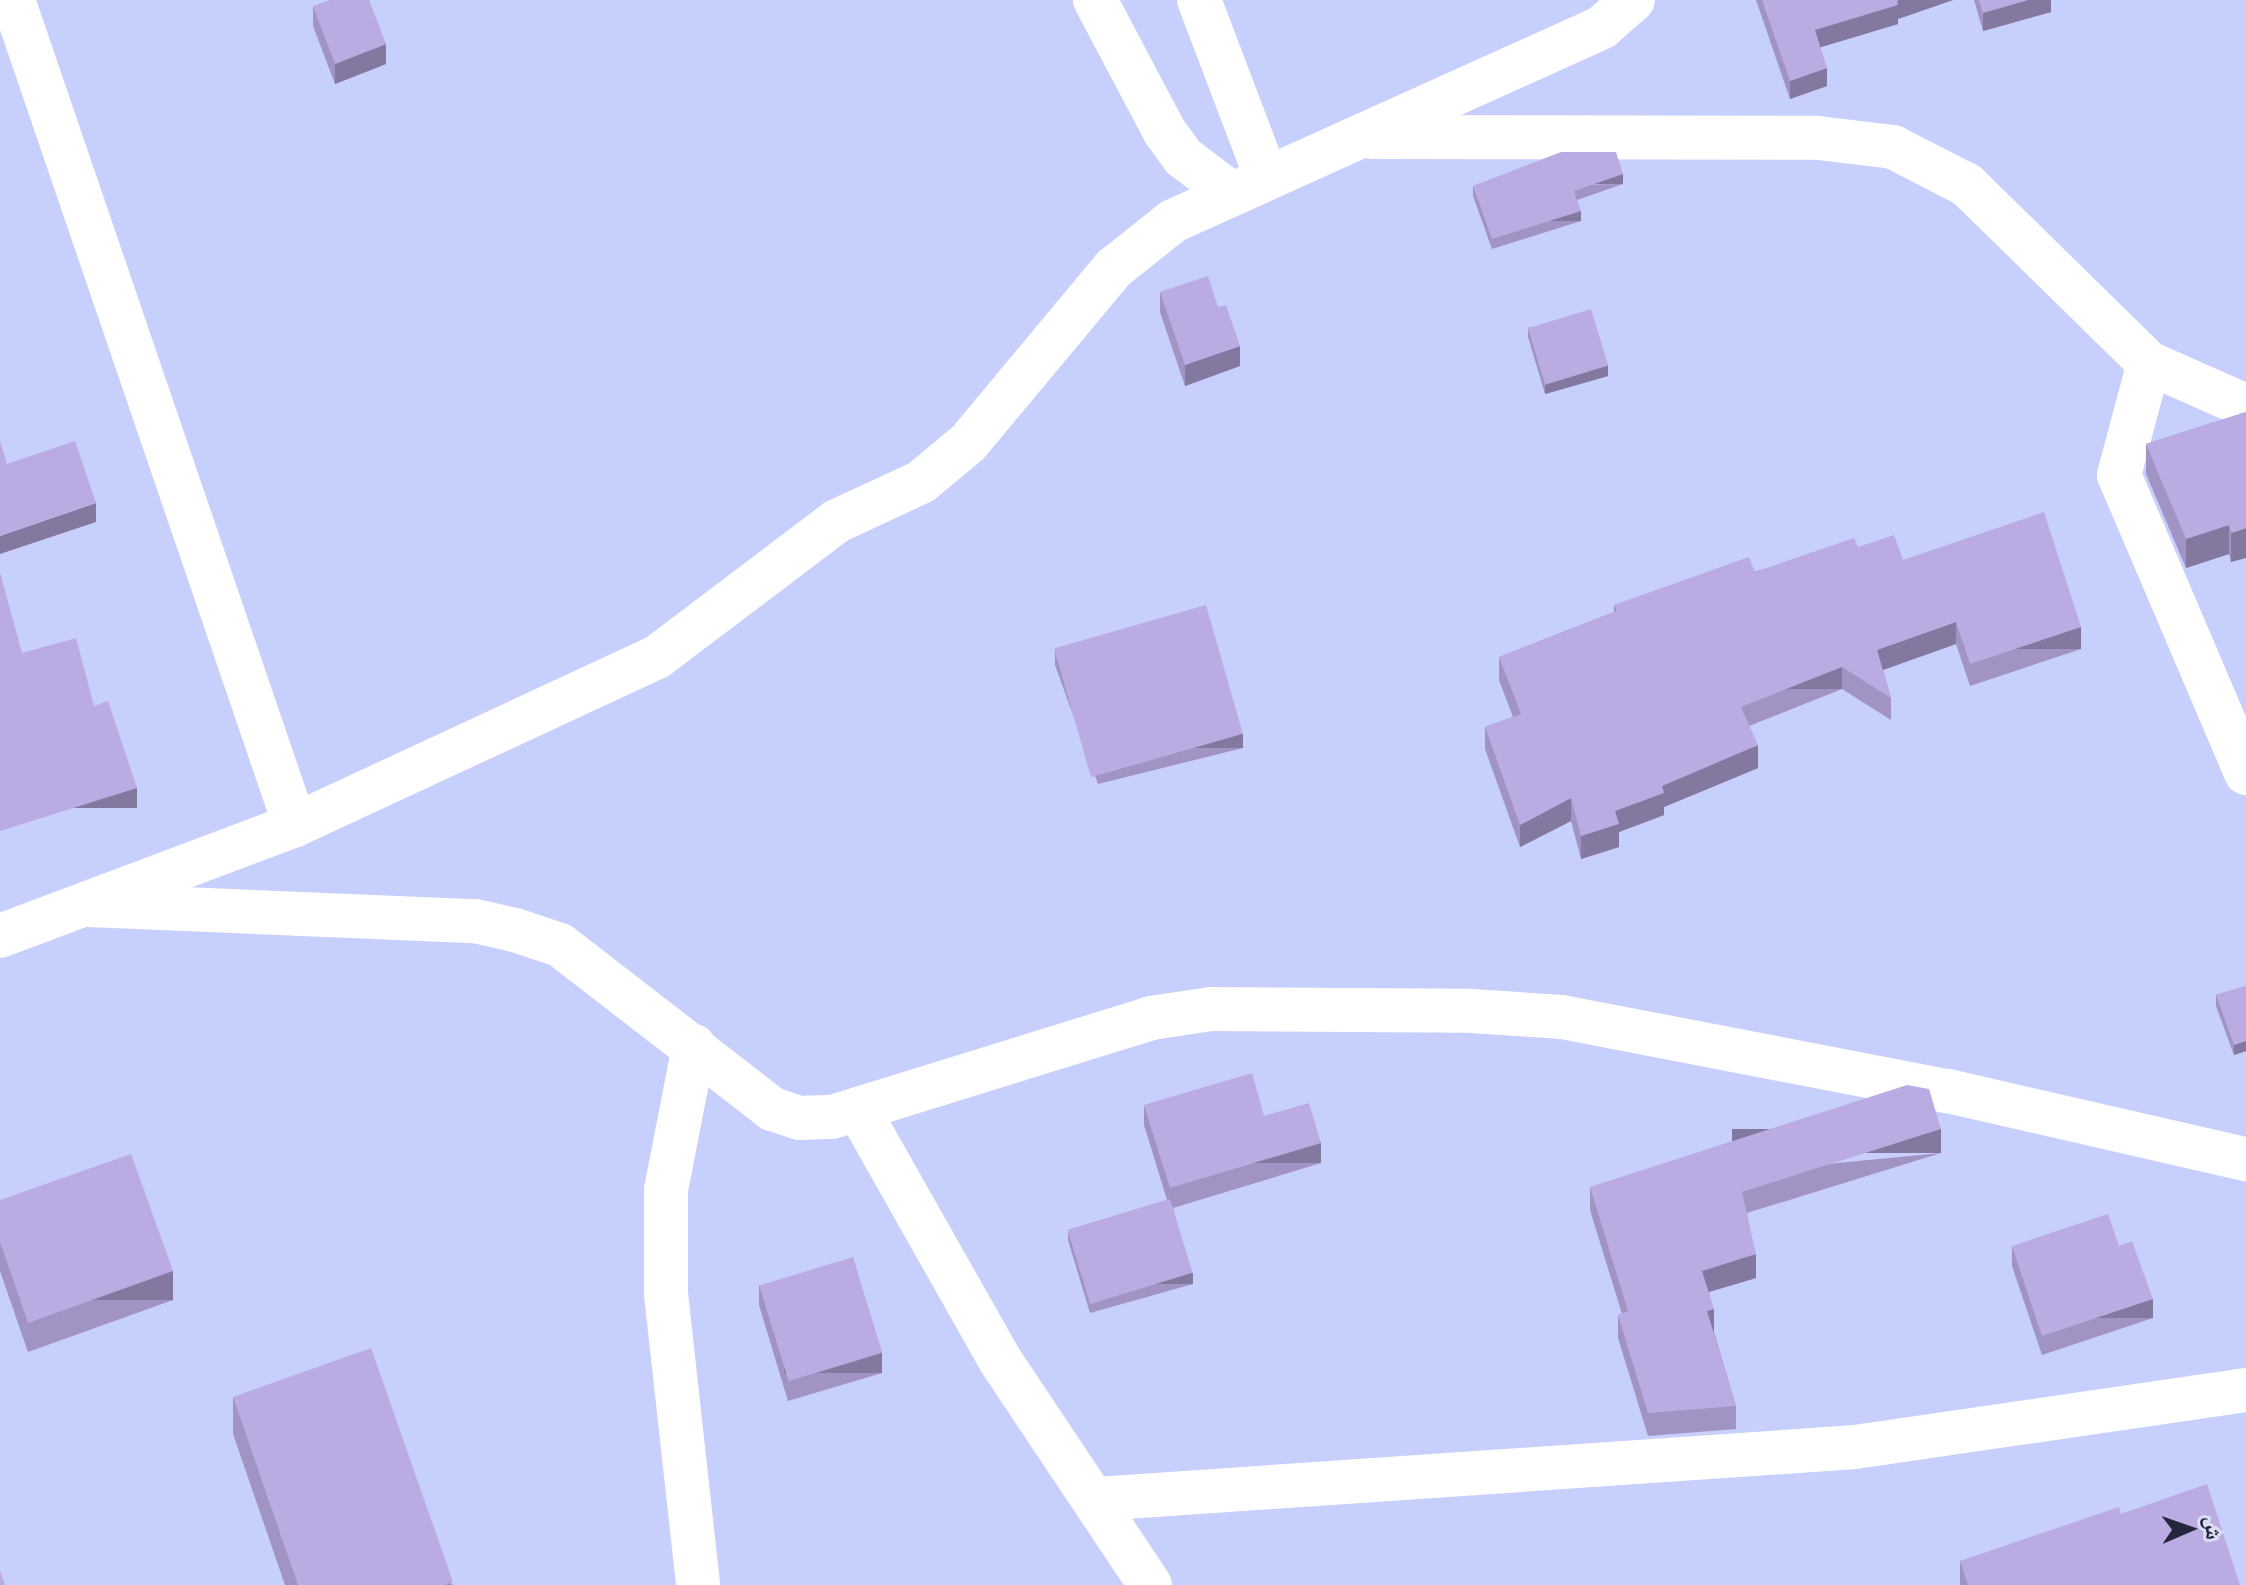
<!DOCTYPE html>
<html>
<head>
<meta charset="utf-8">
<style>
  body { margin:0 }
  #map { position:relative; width:2246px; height:1585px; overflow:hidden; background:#c7cffd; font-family:"Public Sans","Noto Naskh Arabic",sans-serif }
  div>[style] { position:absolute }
  .minor>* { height:44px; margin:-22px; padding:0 22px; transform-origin:22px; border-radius:22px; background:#fff }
  .wall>* { inset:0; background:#a193c3 }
  .shaded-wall>* { inset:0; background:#83789f; transform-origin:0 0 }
  .building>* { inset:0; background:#bbabe3; transform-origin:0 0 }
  span { translate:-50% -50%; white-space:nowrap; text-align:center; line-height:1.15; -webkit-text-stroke:6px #dadef5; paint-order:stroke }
  .north { position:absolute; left:2150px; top:1489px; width:80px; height:80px; -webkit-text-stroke:6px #dadef5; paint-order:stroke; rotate:88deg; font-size:22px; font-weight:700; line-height:32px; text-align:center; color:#24263c }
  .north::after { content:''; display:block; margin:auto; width:28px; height:36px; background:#24263c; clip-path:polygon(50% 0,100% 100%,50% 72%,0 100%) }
</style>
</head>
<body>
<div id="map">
  <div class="minor">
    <i style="left:13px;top:0;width:872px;rotate:71.13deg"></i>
    <i style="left:1095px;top:0;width:149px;rotate:62.1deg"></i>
    <i style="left:1165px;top:132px;width:31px;rotate:54deg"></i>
    <i style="left:1183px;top:157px;width:61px;rotate:37.1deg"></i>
    <i style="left:1199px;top:0;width:191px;rotate:69.2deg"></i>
    <i style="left:1372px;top:137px;width:446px;rotate:0.1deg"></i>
    <i style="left:1818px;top:138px;width:76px;rotate:6.8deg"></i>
    <i style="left:1893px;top:147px;width:83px;rotate:27.2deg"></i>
    <i style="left:1967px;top:185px;width:255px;rotate:44.4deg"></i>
    <i style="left:2149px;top:363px;width:106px;rotate:23.9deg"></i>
    <i style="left:2149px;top:363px;width:116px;rotate:105deg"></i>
    <i style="left:2119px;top:475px;width:324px;rotate:66.9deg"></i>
    <i style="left:89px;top:905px;width:386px;rotate:2.4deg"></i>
    <i style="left:475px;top:921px;width:41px;rotate:12.7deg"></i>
    <i style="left:515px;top:930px;width:47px;rotate:18.4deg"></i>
    <i style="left:560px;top:945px;width:268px;rotate:37.7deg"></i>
    <i style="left:772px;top:1109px;width:28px;rotate:18deg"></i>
    <i style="left:799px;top:1118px;width:33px;rotate:-2deg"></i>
    <i style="left:832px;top:1117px;width:334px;rotate:-17.2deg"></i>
    <i style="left:1151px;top:1018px;width:61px;rotate:-8.5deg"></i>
    <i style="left:1211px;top:1009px;width:261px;rotate:0.4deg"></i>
    <i style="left:1472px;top:1011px;width:90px;rotate:3.8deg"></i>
    <i style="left:1562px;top:1017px;width:393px;rotate:10.9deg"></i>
    <i style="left:1948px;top:1091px;width:306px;rotate:12.9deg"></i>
    <i style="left:0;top:936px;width:315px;rotate:-20.6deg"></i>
    <i style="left:295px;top:825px;width:399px;rotate:-24.9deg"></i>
    <i style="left:657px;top:657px;width:226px;rotate:-37.1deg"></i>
    <i style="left:837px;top:521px;width:93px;rotate:-24.9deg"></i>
    <i style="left:921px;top:482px;width:61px;rotate:-39.7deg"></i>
    <i style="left:968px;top:443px;width:228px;rotate:-50.2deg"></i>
    <i style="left:1114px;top:268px;width:75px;rotate:-38.5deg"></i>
    <i style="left:1173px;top:221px;width:471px;rotate:-24.3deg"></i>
    <i style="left:1602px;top:27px;width:41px;rotate:-41.1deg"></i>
    <i style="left:694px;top:1046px;width:147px;rotate:101deg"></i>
    <i style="left:666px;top:1190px;width:104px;rotate:90deg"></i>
    <i style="left:666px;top:1294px;width:293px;rotate:83.7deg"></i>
    <i style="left:858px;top:1109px;width:288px;rotate:60.5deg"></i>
    <i style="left:1000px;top:1360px;width:270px;rotate:56.3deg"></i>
    <i style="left:1097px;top:1499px;width:760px;rotate:-3.92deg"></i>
    <i style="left:1855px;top:1447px;width:395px;rotate:-8.3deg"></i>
  </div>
  <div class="wall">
    <i style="clip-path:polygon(1756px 0,1953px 0,1898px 19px,1898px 24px,1820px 47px,1827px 86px,1790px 99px)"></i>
    <i style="clip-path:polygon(1974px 0,2051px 0,2051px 12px,1983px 31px)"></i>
    <i style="clip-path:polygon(313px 6px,386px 64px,335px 84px,313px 26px)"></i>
    <i style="clip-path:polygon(1623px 184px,1577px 200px,1581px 221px,1492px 249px,1473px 196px,1473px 186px)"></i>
    <i style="clip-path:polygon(1160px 292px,1240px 366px,1185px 386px,1160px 312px)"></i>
    <i style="clip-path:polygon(1528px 327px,1608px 376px,1545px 394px,1528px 337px)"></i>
    <i style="clip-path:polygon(2246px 412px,2231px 562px,2229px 554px,2186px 568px,2146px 474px,2146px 444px)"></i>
    <i style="clip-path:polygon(1858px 547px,1903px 560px,2081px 649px,1970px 686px,1956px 644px,1883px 670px,1891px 698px,1891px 720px,1842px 689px,1749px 726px,1758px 768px,1664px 807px,1664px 815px,1619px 832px,1619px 847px,1581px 859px,1571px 821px,1520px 847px,1485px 749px,1485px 727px,1513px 717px,1499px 680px,1499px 657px,1614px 612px,1614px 605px)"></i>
    <i style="clip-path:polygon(1055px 651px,1243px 748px,1098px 784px,1055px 665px)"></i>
    <i style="clip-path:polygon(2246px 986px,2246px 1051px,2234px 1055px,2216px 1006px,2216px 995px)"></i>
    <i style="clip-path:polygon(1144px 1105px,1264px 1116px,1321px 1163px,1173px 1208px,1193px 1284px,1090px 1313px,1068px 1240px,1068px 1230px,1167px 1200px,1144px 1125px)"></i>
    <i style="clip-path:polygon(1941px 1153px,1747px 1213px,1756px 1278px,1709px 1292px,1714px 1332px,1736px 1406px,1736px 1429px,1648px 1436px,1618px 1338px,1618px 1315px,1622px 1314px,1590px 1210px,1590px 1187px)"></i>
    <i style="clip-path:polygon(0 1200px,173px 1300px,28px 1352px,0 1271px)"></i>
    <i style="clip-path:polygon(2012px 1246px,2119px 1246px,2153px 1318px,2042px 1355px,2012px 1266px)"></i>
    <i style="clip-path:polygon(759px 1285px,882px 1373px,788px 1401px,759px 1305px)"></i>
    <i style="clip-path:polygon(233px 1397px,453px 1585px,285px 1585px,233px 1434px)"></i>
    <i style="clip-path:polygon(2121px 1514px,2240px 1585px,1960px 1585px,1960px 1561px)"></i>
  </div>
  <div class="shaded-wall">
    <i style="clip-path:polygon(1899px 0,1953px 0,1898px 19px,1898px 24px,1815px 49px,1815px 30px)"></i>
    <i style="clip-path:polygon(2028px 0,2051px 0,2051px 12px,1983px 31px,1983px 13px)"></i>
    <i style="clip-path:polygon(386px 44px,386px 64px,335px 84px,335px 64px)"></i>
    <i style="clip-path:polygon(1827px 68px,1827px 86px,1790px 99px,1790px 81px)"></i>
    <i style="left:1623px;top:174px;width:10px;height:52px;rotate:90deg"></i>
    <i style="left:1581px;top:211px;width:10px;height:93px;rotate:90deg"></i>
    <i style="clip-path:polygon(1240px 346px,1240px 366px,1185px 386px,1185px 365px)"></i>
    <i style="clip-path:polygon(1608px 365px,1608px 376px,1545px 394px,1545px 384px)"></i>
    <i style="clip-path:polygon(96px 503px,96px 522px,0 554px,0 536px)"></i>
    <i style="clip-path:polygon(2229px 525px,2229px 554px,2186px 568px,2186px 539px)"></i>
    <i style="clip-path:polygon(2246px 528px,2246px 558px,2231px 562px,2231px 533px)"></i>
    <i style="clip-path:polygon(1956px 622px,1956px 644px,1877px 672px,1877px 650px)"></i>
    <i style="left:2081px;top:627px;width:22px;height:117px;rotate:90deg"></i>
    <i style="left:1842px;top:667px;width:22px;height:109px;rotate:90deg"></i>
    <i style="left:1243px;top:734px;width:14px;height:150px;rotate:90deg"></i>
    <i style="clip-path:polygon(1758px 745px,1758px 768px,1664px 807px,1664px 815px,1619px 832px,1619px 847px,1581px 859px,1581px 836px,1615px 811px,1662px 786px)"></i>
    <i style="left:137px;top:788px;width:20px;height:144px;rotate:90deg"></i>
    <i style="clip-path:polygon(1571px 798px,1571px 821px,1520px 847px,1520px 825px)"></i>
    <i style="clip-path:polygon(2246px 1041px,2246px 1051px,2234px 1055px,2234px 1045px)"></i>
    <i style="left:1941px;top:1129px;width:24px;height:209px;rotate:90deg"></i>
    <i style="left:1321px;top:1143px;width:20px;height:158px;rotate:90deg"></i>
    <i style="clip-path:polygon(1756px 1254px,1756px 1278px,1702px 1294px,1702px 1271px)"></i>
    <i style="left:173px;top:1271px;width:29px;height:154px;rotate:90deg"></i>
    <i style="left:1193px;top:1273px;width:11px;height:107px;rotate:90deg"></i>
    <i style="left:2153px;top:1299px;width:19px;height:117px;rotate:90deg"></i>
    <i style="clip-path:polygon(1714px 1309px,1714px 1332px,1707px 1334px,1707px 1311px)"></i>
    <i style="left:882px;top:1353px;width:20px;height:98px;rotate:90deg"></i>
  </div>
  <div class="building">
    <i style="clip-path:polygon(330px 0,369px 0,386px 44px,335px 64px,313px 6px)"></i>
    <i style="clip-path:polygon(1762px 0,1899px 0,1897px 1px,1898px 5px,1815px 30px,1827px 68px,1790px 81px)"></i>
    <i style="clip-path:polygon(1979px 0,2028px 0,1983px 13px)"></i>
    <i style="clip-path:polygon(1561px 152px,1616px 152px,1623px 174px,1574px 191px,1581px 211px,1492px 239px,1473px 186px)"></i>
    <i style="clip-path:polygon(1208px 276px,1218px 307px,1226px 305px,1240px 346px,1185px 365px,1160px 292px)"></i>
    <i style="left:1591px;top:309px;width:59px;height:66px;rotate:73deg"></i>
    <i style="clip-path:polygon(2246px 412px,2246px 528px,2231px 533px,2229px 525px,2186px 539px,2146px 444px)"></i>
    <i style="clip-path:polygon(0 441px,7px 464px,75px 441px,96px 503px,0 536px)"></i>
    <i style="clip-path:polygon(2044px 512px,2081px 627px,1970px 664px,1956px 622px,1877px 650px,1891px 698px,1842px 667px,1741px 707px,1758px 745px,1662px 786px,1664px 793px,1615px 811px,1619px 824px,1581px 836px,1571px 798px,1520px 825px,1485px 727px,1521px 714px,1499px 657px,1617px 611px,1614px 605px,1749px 557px,1755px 572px,1854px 538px,1858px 547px,1894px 535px,1903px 560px)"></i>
    <i style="clip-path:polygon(0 572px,22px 653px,76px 638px,94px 706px,108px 701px,137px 788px,0 831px)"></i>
    <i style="left:1206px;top:605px;width:134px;height:158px;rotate:74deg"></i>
    <i style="clip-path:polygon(2246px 986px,2246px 1041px,2234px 1045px,2216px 995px)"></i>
    <i style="clip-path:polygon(1252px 1073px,1264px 1116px,1309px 1103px,1321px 1143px,1170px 1188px,1144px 1105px)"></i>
    <i style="clip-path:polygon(1907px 1085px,1929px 1089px,1941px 1129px,1742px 1192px,1756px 1254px,1702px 1271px,1714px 1309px,1707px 1311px,1736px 1406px,1648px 1413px,1618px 1315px,1628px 1311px,1590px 1187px)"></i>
    <i style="clip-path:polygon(131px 1154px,173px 1271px,28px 1323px,0 1242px,0 1200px)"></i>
    <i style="left:1170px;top:1199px;width:77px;height:107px;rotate:73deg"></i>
    <i style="clip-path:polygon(2108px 1214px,2119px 1246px,2132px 1241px,2153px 1299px,2042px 1336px,2012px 1246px)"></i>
    <i style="left:853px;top:1257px;width:100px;height:98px;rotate:73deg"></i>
    <i style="clip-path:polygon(371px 1348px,453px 1582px,445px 1585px,298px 1585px,233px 1397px)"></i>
    <i style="clip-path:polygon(2207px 1484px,2240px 1585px,1968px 1585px,1960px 1561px,2119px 1507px,2121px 1514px)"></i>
    <i style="clip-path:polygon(0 1571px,5px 1585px,0 1585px)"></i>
  </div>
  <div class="north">ش</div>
</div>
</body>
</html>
